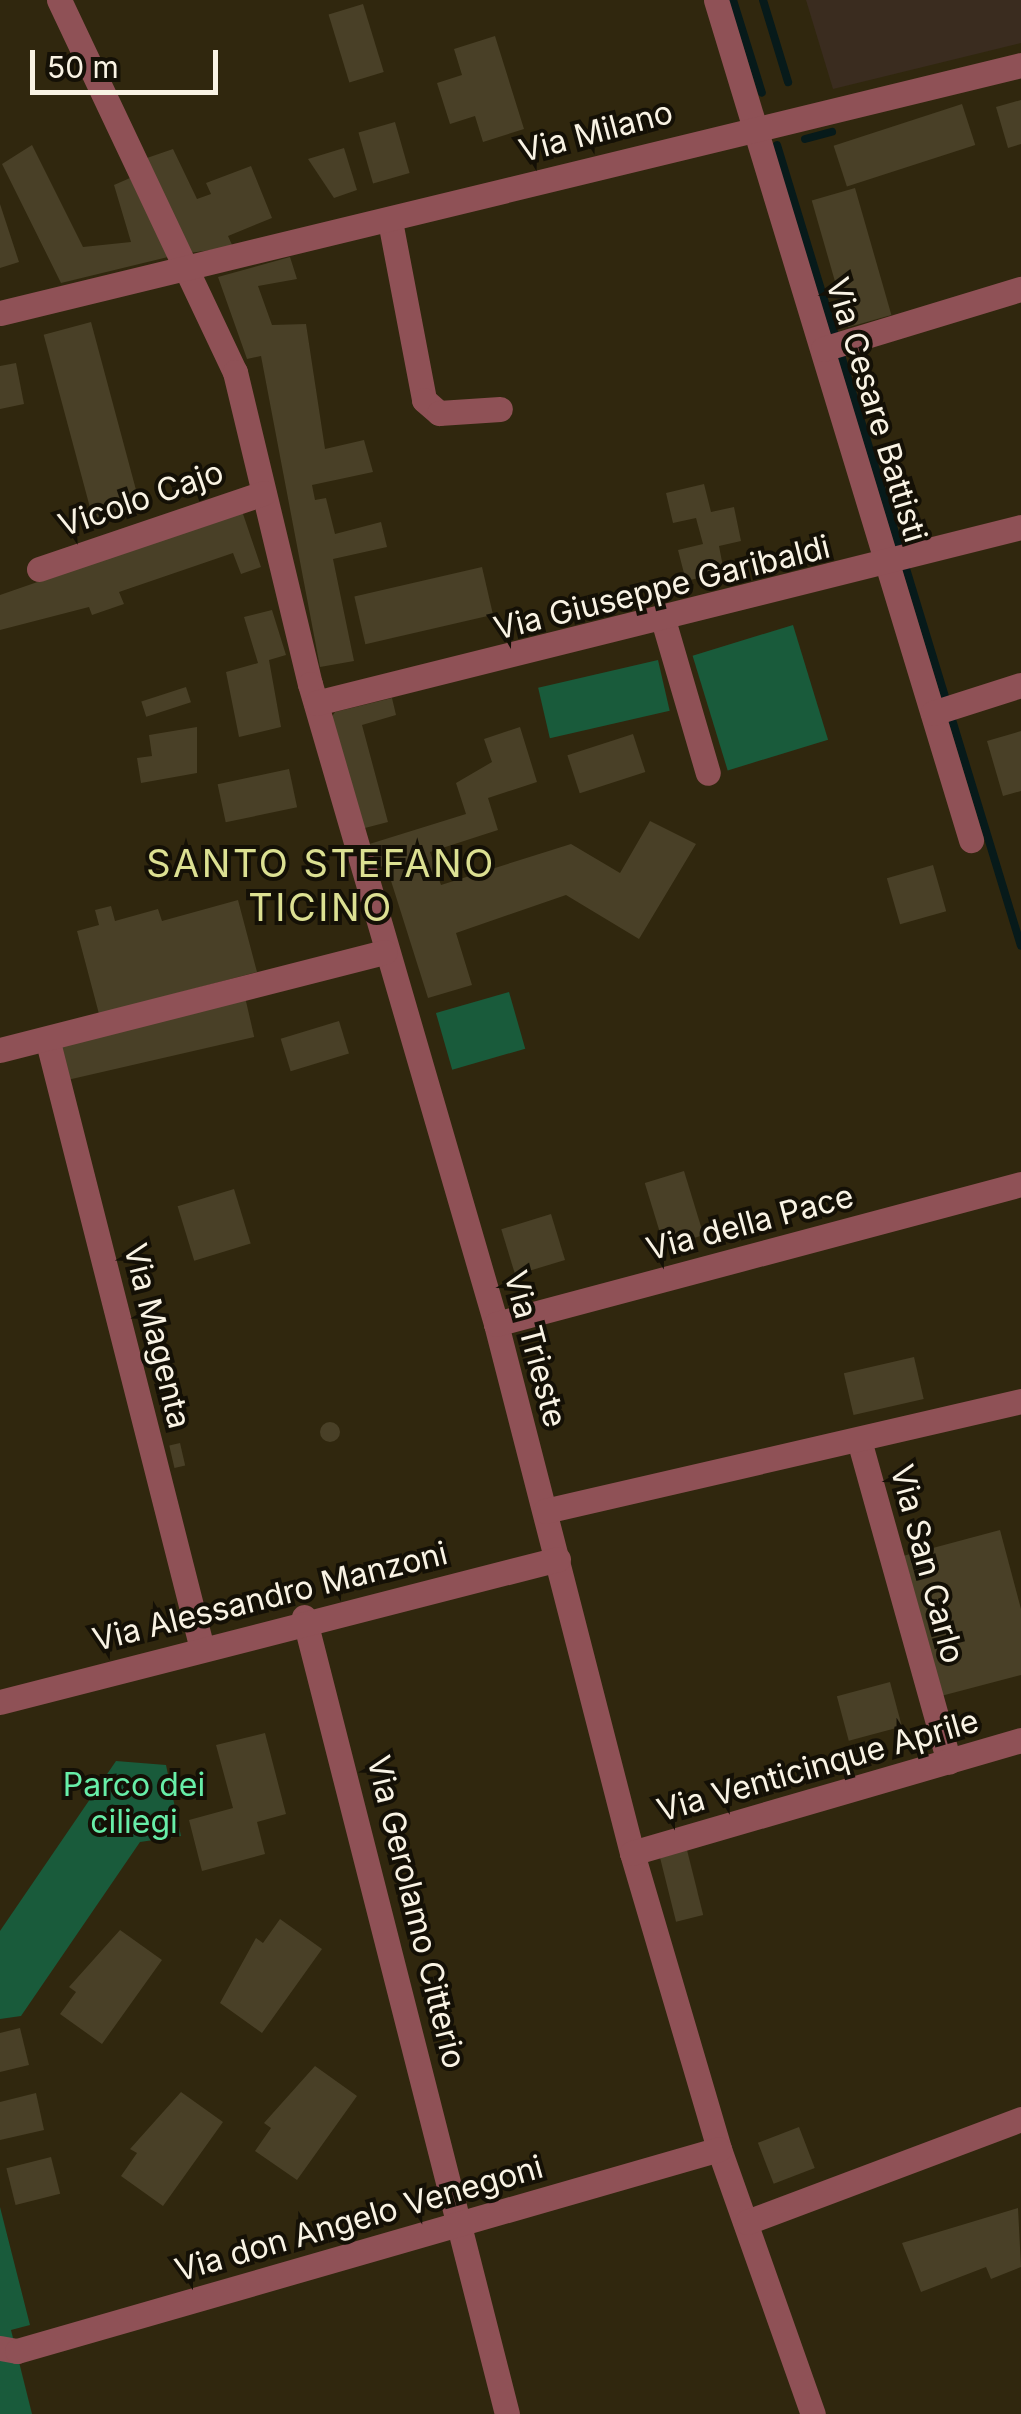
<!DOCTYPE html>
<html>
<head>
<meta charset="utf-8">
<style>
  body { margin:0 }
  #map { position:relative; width:1021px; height:2414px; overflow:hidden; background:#30270e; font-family:Inter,sans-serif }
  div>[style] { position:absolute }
  .education>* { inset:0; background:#3a2c1f }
  .green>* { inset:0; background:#195b3b; transform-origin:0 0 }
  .stream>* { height:8px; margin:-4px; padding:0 4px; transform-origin:4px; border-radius:4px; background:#071a1a }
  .building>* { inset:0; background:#494027; transform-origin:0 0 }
  .round { border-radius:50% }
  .minor>* { height:25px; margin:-12.5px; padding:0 12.5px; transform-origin:12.5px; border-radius:12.5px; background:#8f5156 }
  span { translate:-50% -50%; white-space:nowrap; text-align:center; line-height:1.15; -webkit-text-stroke:8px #141006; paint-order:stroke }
  .street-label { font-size:32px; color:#f9f3e4 }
  .park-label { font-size:32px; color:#67eea8 }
  .quarter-label { font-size:38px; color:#dce092; letter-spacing:2.5px }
  .scale { position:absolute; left:30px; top:50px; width:188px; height:45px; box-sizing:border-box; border:5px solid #f9f3e4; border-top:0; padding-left:12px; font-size:30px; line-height:35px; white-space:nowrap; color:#f9f3e4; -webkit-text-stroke:8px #141006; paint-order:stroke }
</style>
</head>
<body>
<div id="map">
  <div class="education">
    <i style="clip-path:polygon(806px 0,1021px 0,1021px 43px,833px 89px)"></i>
  </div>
  <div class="green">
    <i style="left:793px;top:625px;width:120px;height:105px;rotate:73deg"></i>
    <i style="left:658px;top:660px;width:52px;height:123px;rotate:77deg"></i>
    <i style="left:509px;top:992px;width:59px;height:76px;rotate:74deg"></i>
    <i style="clip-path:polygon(116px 1761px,166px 1765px,181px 1836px,140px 1842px,21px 2016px,0 2019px,0 1931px)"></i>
    <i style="clip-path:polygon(0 2207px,30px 2325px,11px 2330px,32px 2414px,0 2414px)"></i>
  </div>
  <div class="stream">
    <i style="left:733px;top:0;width:97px;rotate:72.7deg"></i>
    <i style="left:763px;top:0;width:86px;rotate:73deg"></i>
    <i style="left:805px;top:139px;width:28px;rotate:-15deg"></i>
    <i style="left:777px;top:145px;width:837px;rotate:73.06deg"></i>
  </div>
  <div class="building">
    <i style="left:363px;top:4px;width:71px;height:36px;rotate:73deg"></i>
    <i style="clip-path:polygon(495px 36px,524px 129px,483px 142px,475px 116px,450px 124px,437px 83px,462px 75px,454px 49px)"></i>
    <i style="clip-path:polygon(1021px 100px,1021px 144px,1008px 148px,996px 107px)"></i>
    <i style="left:962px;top:104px;width:43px;height:135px;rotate:72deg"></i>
    <i style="left:395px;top:122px;width:53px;height:38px;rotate:74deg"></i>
    <i style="clip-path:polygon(32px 145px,83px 247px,131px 242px,114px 185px,130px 178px,168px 257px,61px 283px,2px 164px)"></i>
    <i style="clip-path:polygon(344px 148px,357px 190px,334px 198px,308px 159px)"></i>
    <i style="clip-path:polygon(173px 149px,197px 199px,211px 194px,206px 183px,251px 166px,272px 218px,228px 236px,233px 247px,189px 253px,144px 159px)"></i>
    <i style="left:855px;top:188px;width:132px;height:45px;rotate:74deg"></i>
    <i style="clip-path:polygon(0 204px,19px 262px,0 268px)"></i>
    <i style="clip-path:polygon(290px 257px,297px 279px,258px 286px,272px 325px,306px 324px,325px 449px,364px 440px,373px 472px,312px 485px,315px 500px,326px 498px,335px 534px,381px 522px,387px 547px,333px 559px,354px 661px,320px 667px,261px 356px,247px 359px,218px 277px)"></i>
    <i style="left:91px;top:322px;width:190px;height:49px;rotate:75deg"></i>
    <i style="clip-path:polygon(16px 363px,24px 404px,0 409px,0 366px)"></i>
    <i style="clip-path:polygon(704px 484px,711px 512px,734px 507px,741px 541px,719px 546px,724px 572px,686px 581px,678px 550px,703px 544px,696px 518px,673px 523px,666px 493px)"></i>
    <i style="clip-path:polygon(242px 511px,261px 567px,241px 574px,233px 553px,119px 592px,124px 604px,92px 615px,89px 607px,0 630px,0 595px)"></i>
    <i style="left:482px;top:567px;width:49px;height:131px;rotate:77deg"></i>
    <i style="clip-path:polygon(272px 610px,286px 655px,269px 660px,281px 727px,239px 737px,226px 672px,258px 663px,244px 617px)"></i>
    <i style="left:186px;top:687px;width:16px;height:47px;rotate:72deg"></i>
    <i style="clip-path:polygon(392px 698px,396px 715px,362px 725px,388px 822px,361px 829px,329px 721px,335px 712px)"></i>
    <i style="clip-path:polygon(197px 727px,197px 773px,141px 783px,137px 758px,152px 756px,149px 735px)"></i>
    <i style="clip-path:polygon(520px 727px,537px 782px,488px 798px,498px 830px,430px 852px,441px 885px,571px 844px,620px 873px,650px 821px,696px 844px,639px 939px,566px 895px,456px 933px,472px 985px,428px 998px,386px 865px,371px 870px,363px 846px,466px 814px,456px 783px,492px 762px,484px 739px)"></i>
    <i style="clip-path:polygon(1021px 731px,1021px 791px,1003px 796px,987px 741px)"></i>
    <i style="left:633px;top:734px;width:40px;height:69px;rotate:72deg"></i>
    <i style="left:289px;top:769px;width:39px;height:73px;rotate:78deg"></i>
    <i style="left:933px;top:865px;width:48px;height:48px;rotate:74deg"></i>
    <i style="clip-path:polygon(238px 900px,257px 972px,99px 1014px,77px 931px,99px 925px,95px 910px,111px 906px,115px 921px,158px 909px,162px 921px)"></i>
    <i style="left:245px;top:997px;width:41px;height:194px;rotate:77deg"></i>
    <i style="left:339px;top:1021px;width:34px;height:61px;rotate:73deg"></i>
    <i style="left:684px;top:1171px;width:67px;height:41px;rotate:73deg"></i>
    <i style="left:234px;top:1189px;width:57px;height:59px;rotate:73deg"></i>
    <i style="left:551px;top:1214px;width:48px;height:52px;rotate:73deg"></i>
    <i style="left:914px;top:1357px;width:43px;height:72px;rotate:77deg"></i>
    <i class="round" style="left:320px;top:1422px;width:20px;height:20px"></i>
    <i style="left:180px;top:1443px;width:23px;height:11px;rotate:77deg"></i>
    <i style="clip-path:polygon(1000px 1530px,1021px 1609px,1021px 1675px,941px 1696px,903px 1556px)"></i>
    <i style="left:890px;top:1682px;width:46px;height:55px;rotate:75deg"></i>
    <i style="clip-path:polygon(265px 1733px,286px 1814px,257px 1822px,265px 1854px,202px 1871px,189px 1820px,233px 1808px,216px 1745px)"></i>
    <i style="left:687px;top:1850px;width:67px;height:28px;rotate:76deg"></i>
    <i style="clip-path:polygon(280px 1919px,322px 1949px,262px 2033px,220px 2003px,256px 1938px,263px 1943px)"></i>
    <i style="clip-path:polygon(120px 1930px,162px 1960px,102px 2044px,60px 2014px,76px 1992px,69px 1987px)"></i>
    <i style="clip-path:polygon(20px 2028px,29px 2065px,0 2072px,0 2033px)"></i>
    <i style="clip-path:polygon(315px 2066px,357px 2096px,297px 2180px,255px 2151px,271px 2128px,264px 2123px)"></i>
    <i style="clip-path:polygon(181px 2092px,223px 2122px,163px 2206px,121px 2176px,137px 2153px,130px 2149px)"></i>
    <i style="clip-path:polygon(36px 2093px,44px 2130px,0 2140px,0 2102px)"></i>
    <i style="left:799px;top:2127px;width:44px;height:44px;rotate:69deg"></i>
    <i style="left:51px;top:2157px;width:38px;height:46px;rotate:76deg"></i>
    <i style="clip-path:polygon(1018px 2208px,1021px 2267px,991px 2279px,986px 2267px,921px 2292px,902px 2243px)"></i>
  </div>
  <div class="minor">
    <i style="left:59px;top:0;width:412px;rotate:64.7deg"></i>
    <i style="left:235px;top:372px;width:321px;rotate:76.5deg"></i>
    <i style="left:310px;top:684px;width:666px;rotate:73.79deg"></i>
    <i style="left:496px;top:1324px;width:546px;rotate:75.58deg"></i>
    <i style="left:632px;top:1853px;width:309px;rotate:73.6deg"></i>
    <i style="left:719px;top:2149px;width:281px;rotate:70.5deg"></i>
    <i style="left:716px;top:0;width:878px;rotate:73.11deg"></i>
    <i style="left:390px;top:221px;width:182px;rotate:79.2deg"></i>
    <i style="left:424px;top:400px;width:20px;rotate:41deg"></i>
    <i style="left:439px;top:413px;width:61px;rotate:-3.8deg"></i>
    <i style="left:0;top:313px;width:1051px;rotate:-13.65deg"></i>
    <i style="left:823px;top:349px;width:207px;rotate:-16.9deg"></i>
    <i style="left:39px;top:569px;width:237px;rotate:-18.7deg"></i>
    <i style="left:664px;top:623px;width:156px;rotate:73.7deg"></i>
    <i style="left:316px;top:703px;width:727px;rotate:-14.02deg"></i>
    <i style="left:933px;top:713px;width:92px;rotate:-17.7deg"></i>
    <i style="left:48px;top:1042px;width:622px;rotate:75.76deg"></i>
    <i style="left:0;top:1050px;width:397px;rotate:-14.3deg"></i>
    <i style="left:496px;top:1324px;width:543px;rotate:-14.93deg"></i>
    <i style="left:859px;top:1440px;width:334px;rotate:74.4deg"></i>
    <i style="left:545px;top:1511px;width:489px;rotate:-13deg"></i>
    <i style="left:304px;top:1617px;width:822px;rotate:75.71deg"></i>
    <i style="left:0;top:1702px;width:576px;rotate:-14.37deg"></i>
    <i style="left:632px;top:1853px;width:405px;rotate:-16.2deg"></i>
    <i style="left:747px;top:2222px;width:293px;rotate:-20.6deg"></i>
    <i style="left:0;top:2348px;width:17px;rotate:10deg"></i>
    <i style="left:17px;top:2351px;width:730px;rotate:-16.05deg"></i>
  </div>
  <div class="street-label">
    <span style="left:596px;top:132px;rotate:-15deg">Via Milano</span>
    <span style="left:876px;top:410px;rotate:73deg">Via Cesare Battisti</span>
    <span style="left:141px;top:499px;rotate:-19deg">Vicolo Cajo</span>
    <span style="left:662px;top:588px;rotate:-14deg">Via Giuseppe Garibaldi</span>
    <span style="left:750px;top:1223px;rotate:-15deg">Via della Pace</span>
    <span style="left:157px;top:1336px;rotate:76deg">Via Magenta</span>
    <span style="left:535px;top:1349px;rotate:75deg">Via Trieste</span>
    <span style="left:927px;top:1564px;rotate:75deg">Via San Carlo</span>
    <span style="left:270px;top:1597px;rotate:-14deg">Via Alessandro Manzoni</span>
    <span style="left:818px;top:1766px;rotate:-16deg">Via Venticinque Aprile</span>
    <span style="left:416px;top:1912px;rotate:76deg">Via Gerolamo Citterio</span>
    <span style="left:359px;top:2219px;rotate:-16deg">Via don Angelo Venegoni</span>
  </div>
  <div class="park-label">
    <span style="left:134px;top:1804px">Parco dei<br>ciliegi</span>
  </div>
  <div class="quarter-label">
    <span style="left:321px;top:886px">SANTO STEFANO<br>TICINO</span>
  </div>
  <div class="scale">50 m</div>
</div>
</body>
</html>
